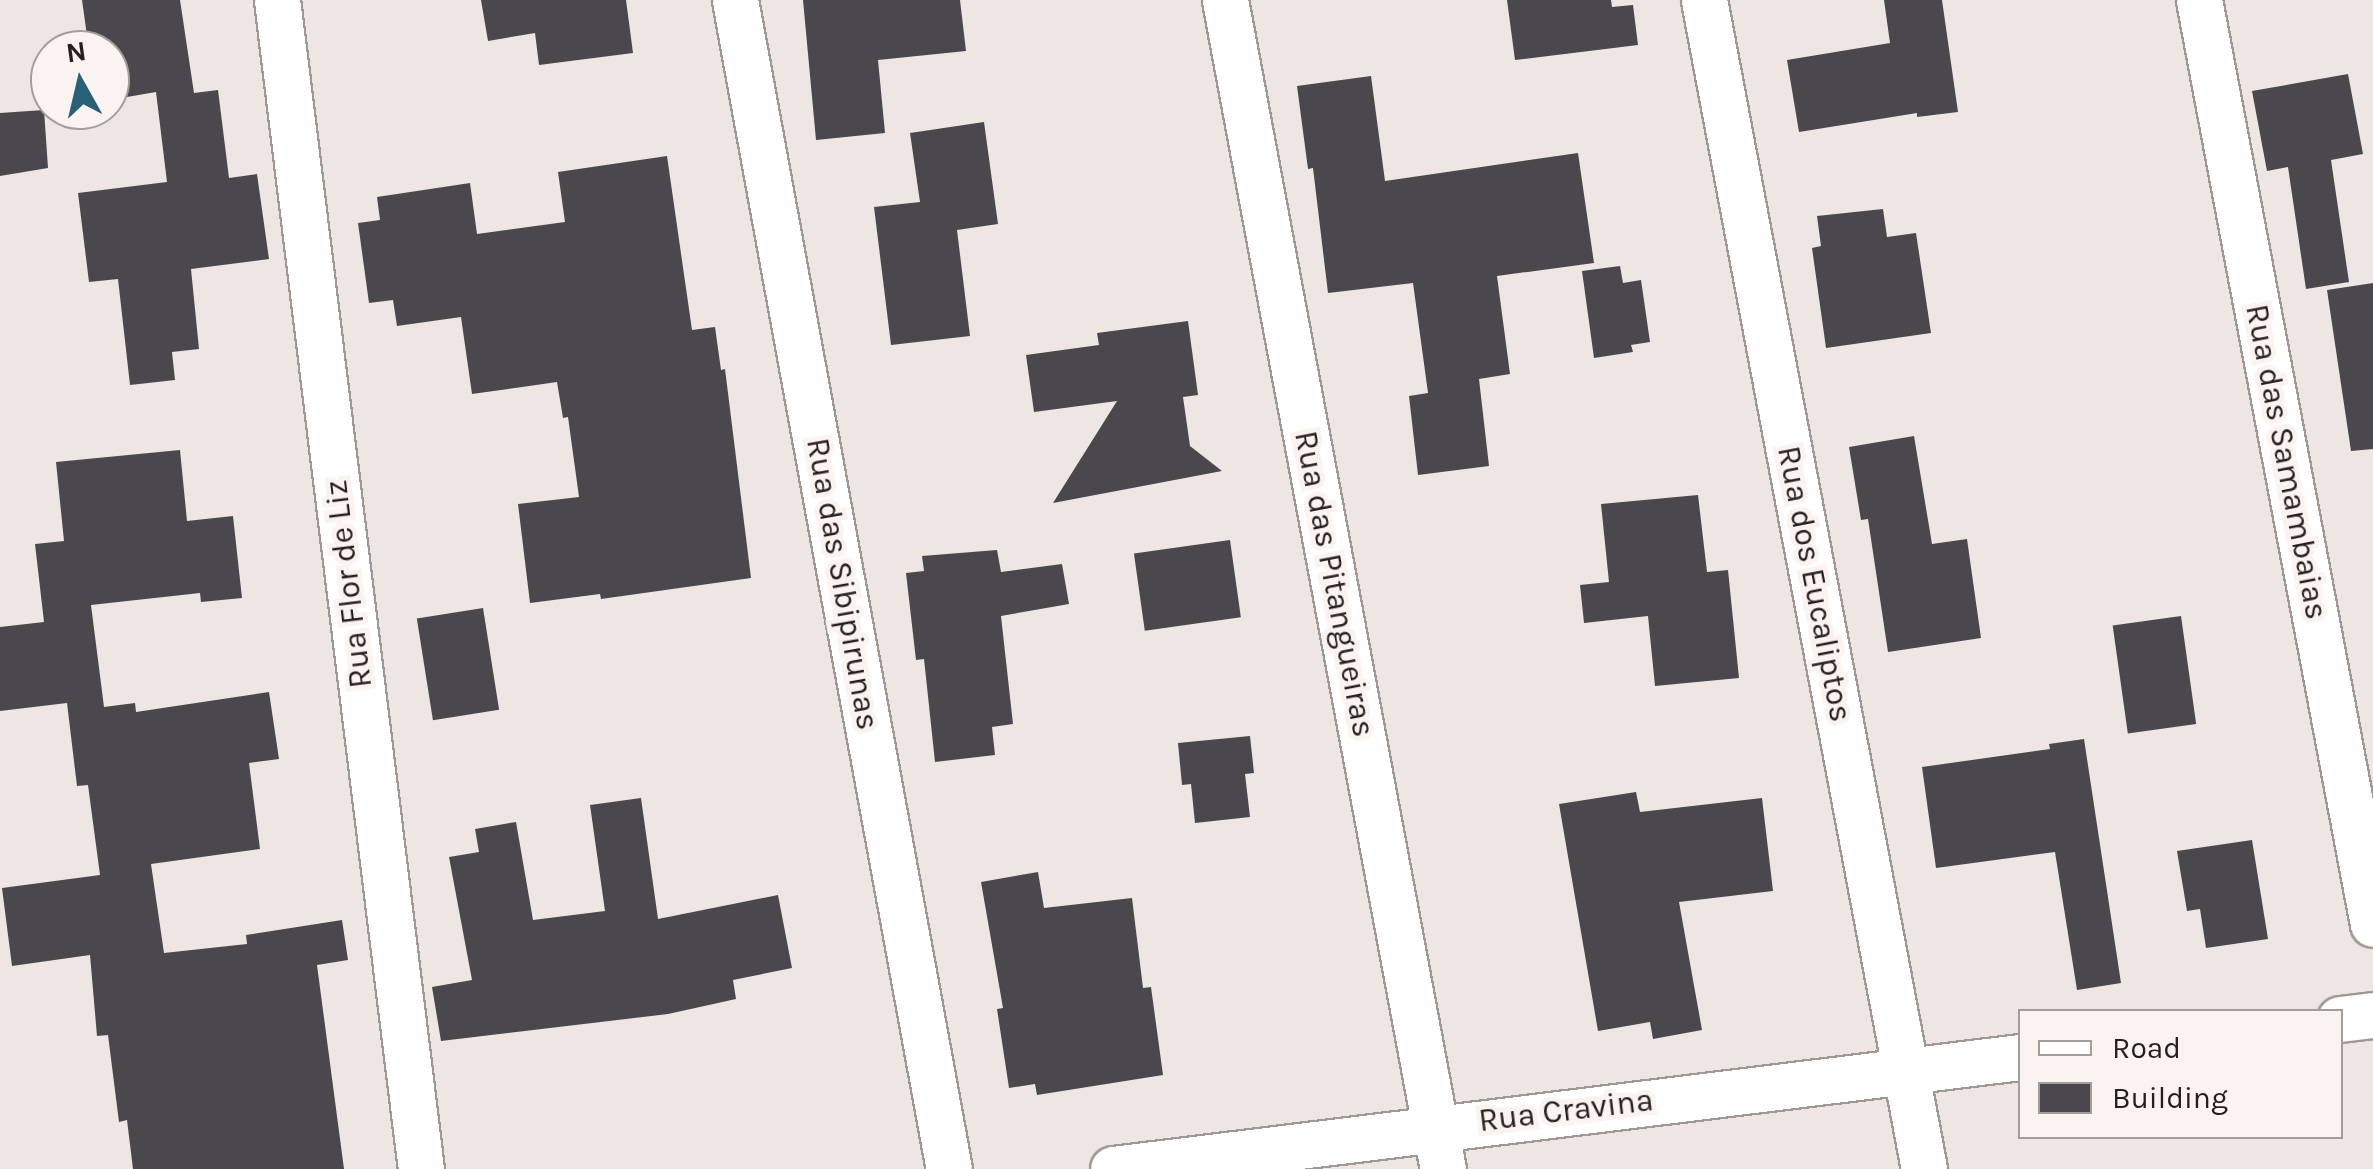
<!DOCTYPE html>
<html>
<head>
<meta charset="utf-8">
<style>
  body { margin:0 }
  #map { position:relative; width:2373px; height:1169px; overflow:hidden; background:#eee6e2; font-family:Karla,sans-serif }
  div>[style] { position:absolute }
  .building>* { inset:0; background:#4a484d; transform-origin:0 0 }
  .roads { filter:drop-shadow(2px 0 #9f9894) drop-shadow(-2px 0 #9f9894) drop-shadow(0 2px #9f9894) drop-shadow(0 -2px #9f9894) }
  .street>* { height:45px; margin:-22.5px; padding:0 22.5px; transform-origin:22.5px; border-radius:22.5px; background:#fff }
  span { translate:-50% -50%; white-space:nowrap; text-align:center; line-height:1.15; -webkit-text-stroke:10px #fbf3ef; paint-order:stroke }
  .street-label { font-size:32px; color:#221f1e }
  .legend { position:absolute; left:2018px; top:1009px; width:325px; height:130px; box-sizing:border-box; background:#fbf3ef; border:2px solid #a49e9b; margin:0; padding:12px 18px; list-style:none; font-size:30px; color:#221f1e }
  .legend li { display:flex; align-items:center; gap:20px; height:50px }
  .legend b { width:50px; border:2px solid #a49e9b }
  .north { position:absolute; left:30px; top:30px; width:100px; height:100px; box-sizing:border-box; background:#fbf3ef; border:2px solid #a49e9b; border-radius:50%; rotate:352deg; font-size:28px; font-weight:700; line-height:40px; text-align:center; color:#221f1e }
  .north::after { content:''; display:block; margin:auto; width:35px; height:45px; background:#28607a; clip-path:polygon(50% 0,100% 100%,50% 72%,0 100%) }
</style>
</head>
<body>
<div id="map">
  <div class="building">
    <i style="clip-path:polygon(82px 0,180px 0,194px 93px,218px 90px,229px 178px,257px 174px,269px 259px,191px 269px,199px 349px,172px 352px,175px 380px,130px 385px,118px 279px,89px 282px,78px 193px,167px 182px,156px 92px,127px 97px,124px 75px,110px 77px,110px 50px,89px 50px)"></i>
    <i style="clip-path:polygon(481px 0,626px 0,633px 53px,539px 65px,535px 33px,488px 41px)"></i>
    <i style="clip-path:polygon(803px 0,960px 0,966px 51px,878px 60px,885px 133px,816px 140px)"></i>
    <i style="clip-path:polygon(1507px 0,1611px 0,1612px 7px,1633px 5px,1638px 45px,1515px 60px)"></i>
    <i style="clip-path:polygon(1884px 0,1942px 0,1958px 112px,1917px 117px,1917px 113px,1799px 132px,1787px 60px,1890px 43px)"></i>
    <i style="clip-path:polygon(2348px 74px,2363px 154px,2331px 160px,2349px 282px,2306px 289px,2288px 167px,2267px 171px,2252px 91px)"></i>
    <i style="clip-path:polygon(1371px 76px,1385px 181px,1578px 153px,1594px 263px,1497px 276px,1510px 374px,1479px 379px,1489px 466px,1418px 475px,1409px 396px,1428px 393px,1413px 283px,1328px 293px,1313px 168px,1308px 169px,1297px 86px)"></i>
    <i style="clip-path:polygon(44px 110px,48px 168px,0 176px,0 113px)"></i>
    <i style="clip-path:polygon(984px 122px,998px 224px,957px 230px,970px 336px,891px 345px,874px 207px,920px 202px,910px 133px)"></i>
    <i style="clip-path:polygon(667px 156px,692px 330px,715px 327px,721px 370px,725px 369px,751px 578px,601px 599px,600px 594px,530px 603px,518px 504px,579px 497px,568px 417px,563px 418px,557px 382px,472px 394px,461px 317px,397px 326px,393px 300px,369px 303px,358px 223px,380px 220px,377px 197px,470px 183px,477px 234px,565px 222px,558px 172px)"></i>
    <i style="clip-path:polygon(1883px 209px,1887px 237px,1916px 233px,1931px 333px,1826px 348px,1812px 248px,1821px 246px,1817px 216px)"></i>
    <i style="clip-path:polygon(1620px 266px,1623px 283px,1641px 280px,1650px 342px,1631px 345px,1633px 352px,1594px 358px,1582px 271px)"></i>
    <i style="clip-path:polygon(2373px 283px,2373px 449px,2351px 451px,2327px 290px)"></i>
    <i style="clip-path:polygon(1188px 321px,1198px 395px,1183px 397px,1190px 446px,1222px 471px,1053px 503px,1117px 401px,1034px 412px,1026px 355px,1099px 345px,1097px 333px)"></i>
    <i style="clip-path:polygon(1914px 436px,1932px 544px,1967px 539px,1981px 638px,1888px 652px,1868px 519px,1861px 520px,1849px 447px)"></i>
    <i style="clip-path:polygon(180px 450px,187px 521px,233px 516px,242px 598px,201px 602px,200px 593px,91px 605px,104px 707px,135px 703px,136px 712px,269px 692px,279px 759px,249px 763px,260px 849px,151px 864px,164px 953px,247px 944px,246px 935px,342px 920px,348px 960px,317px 965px,344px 1169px,133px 1169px,127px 1120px,119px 1122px,108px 1035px,97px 1036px,90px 955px,12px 966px,2px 888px,100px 875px,88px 785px,77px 786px,67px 703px,0 711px,0 627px,44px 622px,35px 544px,64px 541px,56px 462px)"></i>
    <i style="clip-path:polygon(1698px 495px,1707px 572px,1728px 570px,1739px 678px,1655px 686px,1648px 616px,1584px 623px,1580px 585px,1609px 582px,1601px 504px)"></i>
    <i style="left:1230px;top:540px;width:78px;height:97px;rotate:82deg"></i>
    <i style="clip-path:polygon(997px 550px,1001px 572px,1062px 564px,1069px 604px,1001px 616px,1013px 724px,992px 727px,995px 755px,935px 762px,924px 659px,916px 660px,906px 573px,924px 571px,922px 556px)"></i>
    <i style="left:483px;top:608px;width:103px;height:67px;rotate:81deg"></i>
    <i style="left:2181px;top:616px;width:109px;height:69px;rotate:82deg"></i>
    <i style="clip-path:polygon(1250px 736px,1254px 773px,1245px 774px,1250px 817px,1195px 823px,1191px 784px,1182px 785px,1178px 743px)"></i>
    <i style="clip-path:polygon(2084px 739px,2121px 983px,2077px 990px,2055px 852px,1936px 868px,1922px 767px,2050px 749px,2049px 744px)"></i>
    <i style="clip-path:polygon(1636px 792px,1640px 812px,1762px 798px,1773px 891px,1679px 902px,1702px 1030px,1653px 1039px,1650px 1022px,1598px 1031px,1559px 804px)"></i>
    <i style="clip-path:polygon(641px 798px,658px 919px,778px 895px,792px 968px,733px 980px,736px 999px,668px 1014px,441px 1041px,432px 987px,472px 980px,449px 857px,479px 852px,475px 829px,516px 822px,533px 920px,605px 911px,590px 805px)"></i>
    <i style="clip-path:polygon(2252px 840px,2268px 939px,2206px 948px,2200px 909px,2187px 911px,2177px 851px)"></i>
    <i style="clip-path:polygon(1038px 872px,1044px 908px,1132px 898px,1143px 988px,1151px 987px,1163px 1075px,1037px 1095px,1035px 1084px,1009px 1088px,997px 1009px,1003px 1008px,981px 882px)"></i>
  </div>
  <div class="roads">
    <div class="street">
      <i style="left:277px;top:0;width:1178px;rotate:82.98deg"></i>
      <i style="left:735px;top:0;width:1188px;rotate:79.63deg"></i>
      <i style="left:1225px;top:0;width:1189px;rotate:79.44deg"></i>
      <i style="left:1704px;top:0;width:1190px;rotate:79.34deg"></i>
      <i style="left:2199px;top:0;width:940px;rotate:79.34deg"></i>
      <i style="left:2340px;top:1019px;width:33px;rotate:-7deg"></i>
      <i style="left:1113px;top:1169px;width:914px;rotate:-7.04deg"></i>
    </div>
  </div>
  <div class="street-label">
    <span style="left:2286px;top:462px;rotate:79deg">Rua das Samambaias</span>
    <span style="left:349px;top:584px;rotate:-97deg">Rua Flor de Liz</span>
    <span style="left:842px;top:584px;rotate:80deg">Rua das Sibipirunas</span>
    <span style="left:1334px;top:584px;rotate:79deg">Rua das Pitangueiras</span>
    <span style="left:1814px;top:584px;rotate:79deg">Rua dos Eucaliptos</span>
    <span style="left:1566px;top:1111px;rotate:-7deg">Rua Cravina</span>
  </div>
  <ul class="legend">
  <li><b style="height:12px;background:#fff"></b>Road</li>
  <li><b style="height:28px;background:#4a484d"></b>Building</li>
  </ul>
  <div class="north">N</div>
</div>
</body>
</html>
